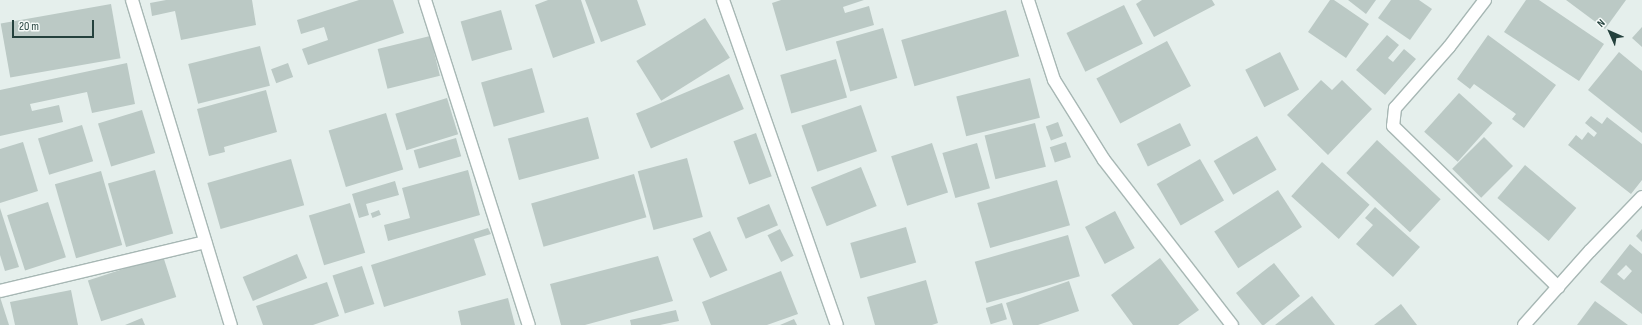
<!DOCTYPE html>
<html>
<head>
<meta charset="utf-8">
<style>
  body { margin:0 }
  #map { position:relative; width:1642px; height:325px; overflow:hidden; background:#e5efec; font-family:"Sofia Sans Condensed",sans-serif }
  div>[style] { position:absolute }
  .building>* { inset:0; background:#bbc9c5; transform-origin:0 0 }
  .roads { filter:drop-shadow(1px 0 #a7b7b4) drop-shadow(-1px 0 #a7b7b4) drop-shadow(0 1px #a7b7b4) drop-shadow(0 -1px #a7b7b4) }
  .minor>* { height:12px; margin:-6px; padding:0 6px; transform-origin:6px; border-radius:6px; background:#fff }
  span { translate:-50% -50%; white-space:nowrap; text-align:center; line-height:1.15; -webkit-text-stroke:3px #f6fbf9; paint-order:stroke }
  .north { position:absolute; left:1590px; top:12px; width:40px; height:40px; -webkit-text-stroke:3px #f6fbf9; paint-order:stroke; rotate:315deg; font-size:11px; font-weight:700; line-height:16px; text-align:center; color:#24413d }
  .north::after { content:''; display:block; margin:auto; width:14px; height:18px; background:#24413d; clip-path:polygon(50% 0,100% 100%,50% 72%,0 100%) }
  .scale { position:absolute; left:12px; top:20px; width:82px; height:18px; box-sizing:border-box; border:2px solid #24413d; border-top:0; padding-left:5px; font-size:12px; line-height:14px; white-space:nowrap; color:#24413d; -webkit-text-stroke:3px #f6fbf9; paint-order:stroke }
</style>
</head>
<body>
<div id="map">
  <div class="building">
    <i style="clip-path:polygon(166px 0,252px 0,256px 25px,181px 40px,175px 11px,152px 16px,150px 3px)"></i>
    <i style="clip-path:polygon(359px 0,393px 0,404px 33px,308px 65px,302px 49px,328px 40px,324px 27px,301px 34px,297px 20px)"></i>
    <i style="clip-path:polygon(548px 0,581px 0,595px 43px,553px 58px,535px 5px)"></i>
    <i style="clip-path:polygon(585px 0,637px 0,646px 25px,601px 42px)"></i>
    <i style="clip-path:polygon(781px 0,864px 0,843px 7px,845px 13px,869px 6px,874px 25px,786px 51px,772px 3px)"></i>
    <i style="clip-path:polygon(1142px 0,1212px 0,1215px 5px,1154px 37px,1136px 4px)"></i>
    <i style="clip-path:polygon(1330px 0,1334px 0,1369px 24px,1346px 58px,1308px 32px)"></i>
    <i style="clip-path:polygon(1348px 0,1376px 0,1366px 14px)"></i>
    <i style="clip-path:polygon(1391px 0,1419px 0,1432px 9px,1410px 40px,1378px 18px)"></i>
    <i style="clip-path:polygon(1526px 0,1539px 0,1604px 44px,1579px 81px,1504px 32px)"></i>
    <i style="clip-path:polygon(1566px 0,1626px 0,1605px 29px)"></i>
    <i style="left:111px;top:4px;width:55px;height:112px;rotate:80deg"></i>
    <i style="left:1124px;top:5px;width:43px;height:64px;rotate:64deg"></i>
    <i style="left:501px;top:10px;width:41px;height:42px;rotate:74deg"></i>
    <i style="left:1006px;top:10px;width:48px;height:109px;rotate:74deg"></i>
    <i style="left:705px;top:18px;width:47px;height:81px;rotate:58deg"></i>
    <i style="clip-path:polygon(1642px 27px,1642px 47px,1632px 38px)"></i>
    <i style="left:883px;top:28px;width:52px;height:49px;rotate:74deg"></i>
    <i style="clip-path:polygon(1387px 35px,1399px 45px,1388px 58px,1393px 62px,1404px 49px,1416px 59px,1385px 95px,1356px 70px)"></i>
    <i style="clip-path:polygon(1488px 35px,1556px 85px,1524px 128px,1512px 119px,1516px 114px,1474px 84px,1470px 89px,1457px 79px)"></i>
    <i style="left:430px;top:36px;width:41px;height:54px;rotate:76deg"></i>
    <i style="left:1167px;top:41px;width:51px;height:80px;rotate:62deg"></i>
    <i style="left:260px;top:46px;width:41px;height:74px;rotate:76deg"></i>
    <i style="left:1280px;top:52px;width:42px;height:39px;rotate:63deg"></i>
    <i style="clip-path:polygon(1619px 52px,1642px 71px,1642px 133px,1588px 90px)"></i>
    <i style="left:836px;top:59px;width:40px;height:58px;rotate:74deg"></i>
    <i style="clip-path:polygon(127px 63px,135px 104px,92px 113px,87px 92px,30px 104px,32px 111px,59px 105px,63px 122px,0 136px,0 90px)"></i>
    <i style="left:288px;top:63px;width:15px;height:18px;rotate:70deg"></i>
    <i style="left:532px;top:68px;width:46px;height:53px;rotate:74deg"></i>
    <i style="left:729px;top:74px;width:38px;height:101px;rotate:67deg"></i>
    <i style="left:1030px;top:78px;width:41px;height:76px;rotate:76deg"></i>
    <i style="clip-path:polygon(1321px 80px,1332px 90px,1342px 80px,1372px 109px,1328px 155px,1287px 115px)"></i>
    <i style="clip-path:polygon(266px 90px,277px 132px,224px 147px,225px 152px,209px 156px,197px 109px)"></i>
    <i style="left:1459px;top:93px;width:45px;height:52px;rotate:42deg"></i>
    <i style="left:447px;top:98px;width:38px;height:54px;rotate:73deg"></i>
    <i style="left:861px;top:105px;width:49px;height:63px;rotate:71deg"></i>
    <i style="left:142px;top:110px;width:45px;height:46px;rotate:73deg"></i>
    <i style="left:386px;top:113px;width:59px;height:60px;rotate:73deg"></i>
    <i style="clip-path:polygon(1591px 116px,1602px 124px,1607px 117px,1642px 144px,1642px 180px,1631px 194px,1568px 145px,1576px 135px,1582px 140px,1588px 132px,1594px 137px,1597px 133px,1585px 123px)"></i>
    <i style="left:588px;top:117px;width:43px;height:83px;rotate:75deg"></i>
    <i style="left:1058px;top:122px;width:15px;height:13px;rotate:70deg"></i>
    <i style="left:1035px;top:123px;width:45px;height:52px;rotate:76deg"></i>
    <i style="left:1180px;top:123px;width:25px;height:48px;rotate:64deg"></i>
    <i style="left:82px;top:125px;width:38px;height:46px;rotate:73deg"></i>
    <i style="left:756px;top:133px;width:46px;height:24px;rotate:70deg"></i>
    <i style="left:1257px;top:136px;width:39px;height:50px;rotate:60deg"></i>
    <i style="left:1484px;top:137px;width:41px;height:45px;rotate:45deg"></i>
    <i style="left:456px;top:138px;width:19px;height:44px;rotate:74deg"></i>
    <i style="left:1377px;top:140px;width:87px;height:45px;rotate:43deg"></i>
    <i style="clip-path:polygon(23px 142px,38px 191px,0 203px,0 149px)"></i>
    <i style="left:1066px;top:142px;width:16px;height:17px;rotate:72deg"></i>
    <i style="left:932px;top:143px;width:52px;height:43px;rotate:72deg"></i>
    <i style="left:977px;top:143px;width:47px;height:36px;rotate:74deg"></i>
    <i style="left:687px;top:158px;width:61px;height:51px;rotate:75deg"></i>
    <i style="left:291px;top:159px;width:48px;height:87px;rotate:74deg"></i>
    <i style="left:1200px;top:159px;width:48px;height:50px;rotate:60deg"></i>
    <i style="left:1322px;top:162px;width:64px;height:46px;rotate:42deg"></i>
    <i style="left:1525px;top:165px;width:67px;height:43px;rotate:40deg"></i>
    <i style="left:861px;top:167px;width:42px;height:54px;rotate:68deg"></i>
    <i style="left:155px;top:170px;width:66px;height:49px;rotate:74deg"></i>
    <i style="clip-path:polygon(468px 170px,480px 215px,388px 241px,384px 225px,410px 218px,402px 188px)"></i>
    <i style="left:101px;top:171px;width:77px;height:48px;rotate:74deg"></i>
    <i style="left:634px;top:174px;width:45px;height:107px;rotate:74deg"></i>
    <i style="left:1057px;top:180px;width:47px;height:83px;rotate:74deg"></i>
    <i style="clip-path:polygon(395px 181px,399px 195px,366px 204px,369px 215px,359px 218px,352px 194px)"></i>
    <i style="left:1278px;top:190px;width:44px;height:76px;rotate:57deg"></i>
    <i style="left:48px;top:202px;width:58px;height:43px;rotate:72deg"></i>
    <i style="left:350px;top:203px;width:52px;height:43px;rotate:73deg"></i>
    <i style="left:769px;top:204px;width:23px;height:35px;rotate:67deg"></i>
    <i style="clip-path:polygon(1375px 207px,1420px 247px,1393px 277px,1356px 244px,1373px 225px,1365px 218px)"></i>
    <i style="clip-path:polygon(0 208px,19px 267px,5px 271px,0 255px)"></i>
    <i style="left:379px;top:210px;width:5px;height:9px;rotate:68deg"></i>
    <i style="left:1115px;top:211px;width:42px;height:34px;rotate:62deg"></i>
    <i style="left:906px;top:227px;width:37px;height:58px;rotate:74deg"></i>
    <i style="clip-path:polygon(488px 228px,491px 234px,474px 239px,486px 275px,384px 307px,371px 265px)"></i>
    <i style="left:780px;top:229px;width:30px;height:14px;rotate:63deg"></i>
    <i style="clip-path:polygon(1642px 229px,1642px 242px,1636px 236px)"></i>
    <i style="left:710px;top:231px;width:43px;height:19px;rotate:66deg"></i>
    <i style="left:1068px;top:235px;width:43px;height:97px;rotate:74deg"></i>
    <i style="clip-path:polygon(evenodd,1630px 244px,1642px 254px,1642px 314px,1600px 282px,1630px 244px,1626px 265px,1632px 271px,1624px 280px,1617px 274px,1626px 265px)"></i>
    <i style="left:297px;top:254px;width:26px;height:59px;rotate:67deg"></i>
    <i style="left:163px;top:256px;width:43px;height:79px;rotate:72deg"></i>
    <i style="clip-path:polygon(658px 256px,673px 301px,585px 325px,561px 325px,550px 284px)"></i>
    <i style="clip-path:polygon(1160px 258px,1199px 310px,1178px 325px,1133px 325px,1111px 295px)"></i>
    <i style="clip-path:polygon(1274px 263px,1300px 296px,1264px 325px,1262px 325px,1236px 293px)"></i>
    <i style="left:362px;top:266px;width:40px;height:31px;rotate:72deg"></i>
    <i style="clip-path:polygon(781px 271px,798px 314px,767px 325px,711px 325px,702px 302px)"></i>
    <i style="clip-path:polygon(926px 280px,938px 323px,932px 325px,875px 325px,867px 297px)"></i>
    <i style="clip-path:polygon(1069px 281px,1079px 311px,1038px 325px,1013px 325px,1006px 303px)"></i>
    <i style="clip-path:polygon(327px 282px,339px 316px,313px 325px,263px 325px,256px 306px)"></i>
    <i style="clip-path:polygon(71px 290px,78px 325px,15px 325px,10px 302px)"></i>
    <i style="clip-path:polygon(1312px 296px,1335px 325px,1275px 325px)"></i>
    <i style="clip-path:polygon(0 297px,9px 325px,0 325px)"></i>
    <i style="clip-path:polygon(508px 298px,515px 325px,461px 325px,458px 311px)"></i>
    <i style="clip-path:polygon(1595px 301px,1628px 325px,1577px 325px)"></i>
    <i style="left:1002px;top:303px;width:17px;height:17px;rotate:73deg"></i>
    <i style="clip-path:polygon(1401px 304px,1417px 325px,1374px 325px)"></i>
    <i style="clip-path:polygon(676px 310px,679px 321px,660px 325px,631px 325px,630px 320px)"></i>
    <i style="clip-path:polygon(142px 318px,145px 325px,125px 325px)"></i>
    <i style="clip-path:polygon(794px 319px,797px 325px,780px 325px)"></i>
  </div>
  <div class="roads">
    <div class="minor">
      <i style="left:132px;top:0;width:340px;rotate:73.1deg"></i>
      <i style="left:425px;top:0;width:341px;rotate:72.3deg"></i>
      <i style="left:723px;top:0;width:344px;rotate:70.7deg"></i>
      <i style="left:1028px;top:0;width:84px;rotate:72deg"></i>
      <i style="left:1054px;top:80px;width:94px;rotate:58deg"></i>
      <i style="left:1104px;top:160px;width:209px;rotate:52.2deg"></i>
      <i style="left:1485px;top:0;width:59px;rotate:127.5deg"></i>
      <i style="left:1449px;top:47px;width:81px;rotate:131.5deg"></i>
      <i style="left:1395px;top:108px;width:18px;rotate:96deg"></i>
      <i style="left:1393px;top:126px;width:231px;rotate:44.3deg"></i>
      <i style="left:0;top:291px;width:211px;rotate:-13.4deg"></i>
      <i style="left:1524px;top:325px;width:99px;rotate:-48.3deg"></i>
      <i style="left:1590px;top:251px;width:75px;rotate:-46.1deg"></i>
    </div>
  </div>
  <div class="north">N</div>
  <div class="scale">20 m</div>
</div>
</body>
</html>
